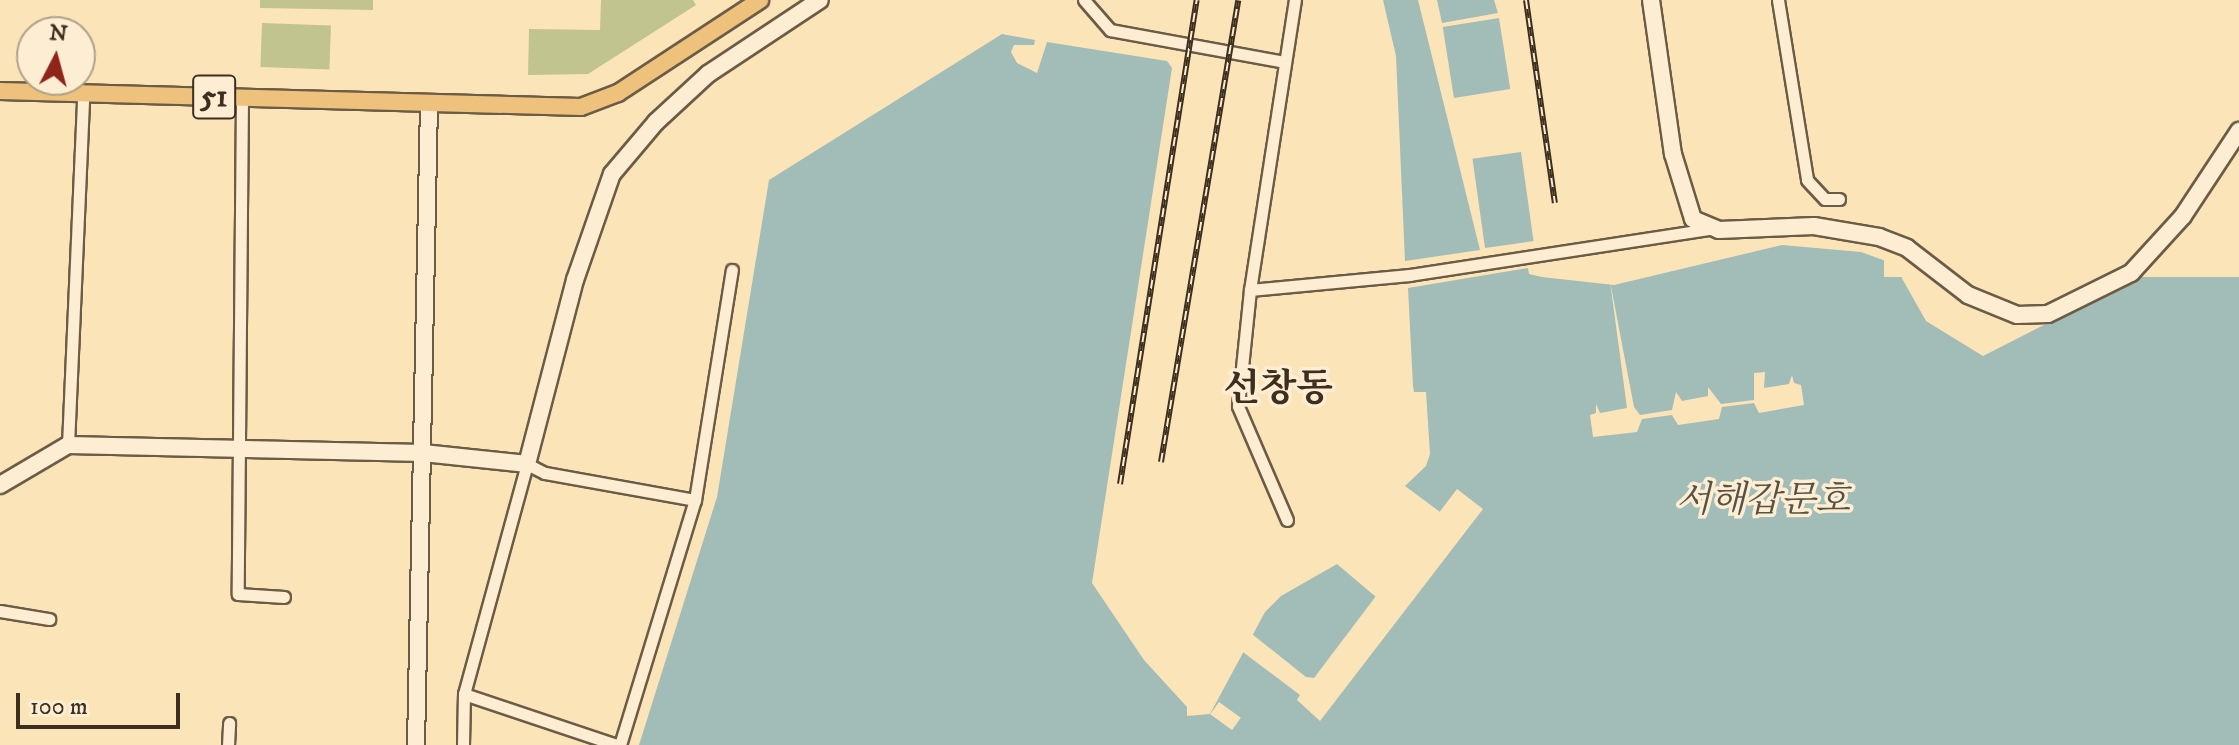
<!DOCTYPE html>
<html>
<head>
<meta charset="utf-8">
<style>
  body { margin:0 }
  #map { position:relative; width:2239px; height:745px; overflow:hidden; background:#fce4b9; font-family:"IM FELL DW Pica","Noto Serif KR",serif }
  div>[style] { position:absolute }
  .green>* { inset:0; background:#c1c48e; transform-origin:0 0 }
  .water>* { inset:0; background:#a2bcb8; transform-origin:0 0 }
  .pier>* { inset:0; background:#fce4b9; transform-origin:0 0 }
  .roads { filter:drop-shadow(2px 0 #6c5c46) drop-shadow(-2px 0 #6c5c46) drop-shadow(0 2px #6c5c46) drop-shadow(0 -2px #6c5c46) }
  .street>* { height:11px; margin:-5.5px; padding:0 5.5px; transform-origin:5.5px; border-radius:5.5px; background:#fdedd2 }
  .secondary>* { height:16px; margin:-8px; padding:0 8px; transform-origin:8px; border-radius:8px; background:#fdedd2 }
  .primary>* { height:16px; margin:-8px; padding:0 8px; transform-origin:8px; border-radius:8px; background:#eec27c }
  .rail>* { height:6px; margin-top:-3px; transform-origin:0; background:repeating-linear-gradient(90deg,#fdedd2 0 9px,#3c2f1f 0 18px); box-sizing:border-box; border-block:2px solid #3c2f1f }
  span { translate:-50% -50%; white-space:nowrap; text-align:center; line-height:1.15; -webkit-text-stroke:7px #fdedd2; paint-order:stroke }
  .shield-label span { padding:2px 6px; background:#fdedd2; border:2px solid; border-radius:6px; -webkit-text-stroke-width:0 }
  .shield-label { font-size:32px; color:#3c2f1f; font-weight:700 }
  .water-label { font-size:36px; color:#565245; font-style:italic }
  .quarter-label { font-size:38px; color:#3c2f1f; font-weight:700 }
  .north { position:absolute; left:16px; top:16px; width:80px; height:80px; box-sizing:border-box; background:#fdedd2; border:2px solid #b0a18a; border-radius:50%; rotate:6deg; font-size:22px; font-weight:700; line-height:32px; text-align:center; color:#3c2f1f }
  .north::after { content:''; display:block; margin:auto; width:28px; height:36px; background:#8f2418; clip-path:polygon(50% 0,100% 100%,50% 72%,0 100%) }
  .scale { position:absolute; left:16px; top:693px; width:164px; height:36px; box-sizing:border-box; border:4px solid #3c2f1f; border-top:0; padding-left:10px; font-size:24px; line-height:28px; white-space:nowrap; color:#3c2f1f; -webkit-text-stroke:6px #fdedd2; paint-order:stroke }
</style>
</head>
<body>
<div id="map">
  <div class="green">
    <i style="clip-path:polygon(260px 0,373px 0,373px 10px,260px 8px)"></i>
    <i style="clip-path:polygon(601px 0,693px 0,696px 5px,588px 74px,528px 75px,529px 29px,600px 30px)"></i>
    <i style="left:262px;top:23px;width:69px;height:44px;rotate:2deg"></i>
  </div>
  <div class="water">
    <i style="clip-path:polygon(1383px 0,1418px 0,1480px 250px,1405px 261px,1396px 56px)"></i>
    <i style="clip-path:polygon(1437px 0,1494px 0,1498px 13px,1442px 23px)"></i>
    <i style="left:1499px;top:18px;width:72px;height:57px;rotate:81deg"></i>
    <i style="clip-path:polygon(1002px 34px,1035px 40px,1034px 45px,1014px 45px,1011px 52px,1017px 63px,1037px 73px,1047px 42px,1167px 61px,1172px 68px,1092px 583px,1144px 660px,1187px 707px,1187px 716px,1210px 714px,1265px 612px,1281px 596px,1337px 564px,1376px 597px,1440px 512px,1405px 486px,1426px 466px,1430px 454px,1426px 392px,1414px 392px,1413px 386px,1408px 288px,1528px 268px,1529px 274px,1542px 277px,1614px 285px,1782px 245px,1861px 252px,1894px 264px,1926px 321px,1983px 356px,2239px 226px,2239px 745px,639px 745px,717px 497px,769px 180px)"></i>
    <i style="left:1521px;top:152px;width:90px;height:49px;rotate:82deg"></i>
  </div>
  <div class="pier">
    <i style="left:2239px;top:226px;width:51px;height:355px;rotate:90deg"></i>
    <i style="clip-path:polygon(1610px 281px,1634px 407px,1640px 415px,1672px 410px,1676px 392px,1682px 401px,1708px 396px,1708px 387px,1721px 404px,1754px 400px,1754px 373px,1765px 372px,1764px 388px,1789px 384px,1792px 375px,1794px 383px,1801px 385px,1804px 405px,1759px 413px,1754px 403px,1722px 407px,1719px 419px,1678px 425px,1672px 415px,1642px 419px,1637px 432px,1593px 437px,1590px 415px,1596px 413px,1596px 404px,1600px 413px,1627px 408px)"></i>
    <i style="clip-path:polygon(1457px 489px,1483px 509px,1320px 721px,1297px 700px,1300px 695px,1243px 652px,1252px 634px,1306px 677px,1314px 678px)"></i>
    <i style="left:1219px;top:702px;width:27px;height:15px;rotate:36deg"></i>
  </div>
  <div class="roads">
    <div class="street">
      <i style="left:1084px;top:0;width:40px;rotate:49deg"></i>
      <i style="left:1110px;top:30px;width:177px;rotate:10.4deg"></i>
      <i style="left:1778px;top:0;width:182px;rotate:80.8deg"></i>
      <i style="left:1807px;top:180px;width:26px;rotate:47deg"></i>
      <i style="left:1825px;top:199px;width:14px"></i>
      <i style="left:242px;top:97px;width:497px;rotate:90.5deg"></i>
      <i style="left:238px;top:594px;width:46px;rotate:3.7deg"></i>
      <i style="left:1250px;top:290px;width:293px;rotate:-81.2deg"></i>
      <i style="left:68px;top:445px;width:350px;rotate:-87.5deg"></i>
      <i style="left:1287px;top:520px;width:124px;rotate:-113.3deg"></i>
      <i style="left:1238px;top:406px;width:117px;rotate:-84.1deg"></i>
      <i style="left:1250px;top:290px;width:160px;rotate:-5.4deg"></i>
      <i style="left:1409px;top:275px;width:304px;rotate:-8.7deg"></i>
      <i style="left:0;top:611px;width:50px;rotate:9.3deg"></i>
      <i style="left:464px;top:694px;width:160px;rotate:18.5deg"></i>
      <i style="left:228px;top:745px;width:22px;rotate:-87deg"></i>
      <i style="left:463px;top:745px;width:51px;rotate:-88.9deg"></i>
      <i style="left:464px;top:694px;width:238px;rotate:-74.7deg"></i>
      <i style="left:527px;top:464px;width:20px;rotate:27deg"></i>
      <i style="left:545px;top:473px;width:152px;rotate:10.2deg"></i>
      <i style="left:620px;top:745px;width:256px;rotate:-73deg"></i>
      <i style="left:695px;top:500px;width:233px;rotate:-80.9deg"></i>
    </div>
    <div class="secondary">
      <i style="left:1651px;top:0;width:156px;rotate:81.9deg"></i>
      <i style="left:1673px;top:154px;width:68px;rotate:72.9deg"></i>
      <i style="left:1693px;top:219px;width:28px;rotate:23deg"></i>
      <i style="left:1719px;top:230px;width:95px;rotate:-2.4deg"></i>
      <i style="left:1814px;top:226px;width:66px;rotate:9.6deg"></i>
      <i style="left:1879px;top:237px;width:30px;rotate:21deg"></i>
      <i style="left:1907px;top:248px;width:77px;rotate:37.6deg"></i>
      <i style="left:1968px;top:295px;width:53px;rotate:22.2deg"></i>
      <i style="left:2017px;top:315px;width:31px;rotate:-2deg"></i>
      <i style="left:2048px;top:314px;width:93px;rotate:-26.3deg"></i>
      <i style="left:2131px;top:273px;width:77px;rotate:-47.6deg"></i>
      <i style="left:2183px;top:216px;width:102px;rotate:-56.6deg"></i>
      <i style="left:0;top:485px;width:79px;rotate:-30.5deg"></i>
      <i style="left:68px;top:445px;width:355px;rotate:1.3deg"></i>
      <i style="left:423px;top:453px;width:105px;rotate:6deg"></i>
      <i style="left:527px;top:464px;width:190px;rotate:-75.4deg"></i>
      <i style="left:575px;top:280px;width:112px;rotate:-70.8deg"></i>
      <i style="left:612px;top:174px;width:68px;rotate:-49.8deg"></i>
      <i style="left:656px;top:122px;width:71px;rotate:-42.7deg"></i>
      <i style="left:708px;top:74px;width:134px;rotate:-33.5deg"></i>
      <i style="left:416px;top:745px;width:641px;rotate:-88.84deg"></i>
    </div>
    <div class="primary">
      <i style="left:0;top:91px;width:581px;rotate:1.58deg"></i>
      <i style="left:581px;top:107px;width:40px;rotate:-21deg"></i>
      <i style="left:618px;top:93px;width:170px;rotate:-33.2deg"></i>
    </div>
  </div>
  <div class="rail">
    <i style="left:1526px;top:0;width:205px;rotate:81.9deg"></i>
    <i style="left:1161px;top:462px;width:468px;rotate:-80.5deg"></i>
    <i style="left:1120px;top:484px;width:490px;rotate:-81deg"></i>
  </div>
  <div class="shield-label">
    <span style="left:214px;top:97px">51</span>
  </div>
  <div class="water-label">
    <span style="left:1763px;top:501px">서해갑문호</span>
  </div>
  <div class="quarter-label">
    <span style="left:1278px;top:390px">선창동</span>
  </div>
  <div class="north">N</div>
  <div class="scale">100 m</div>
</div>
</body>
</html>
